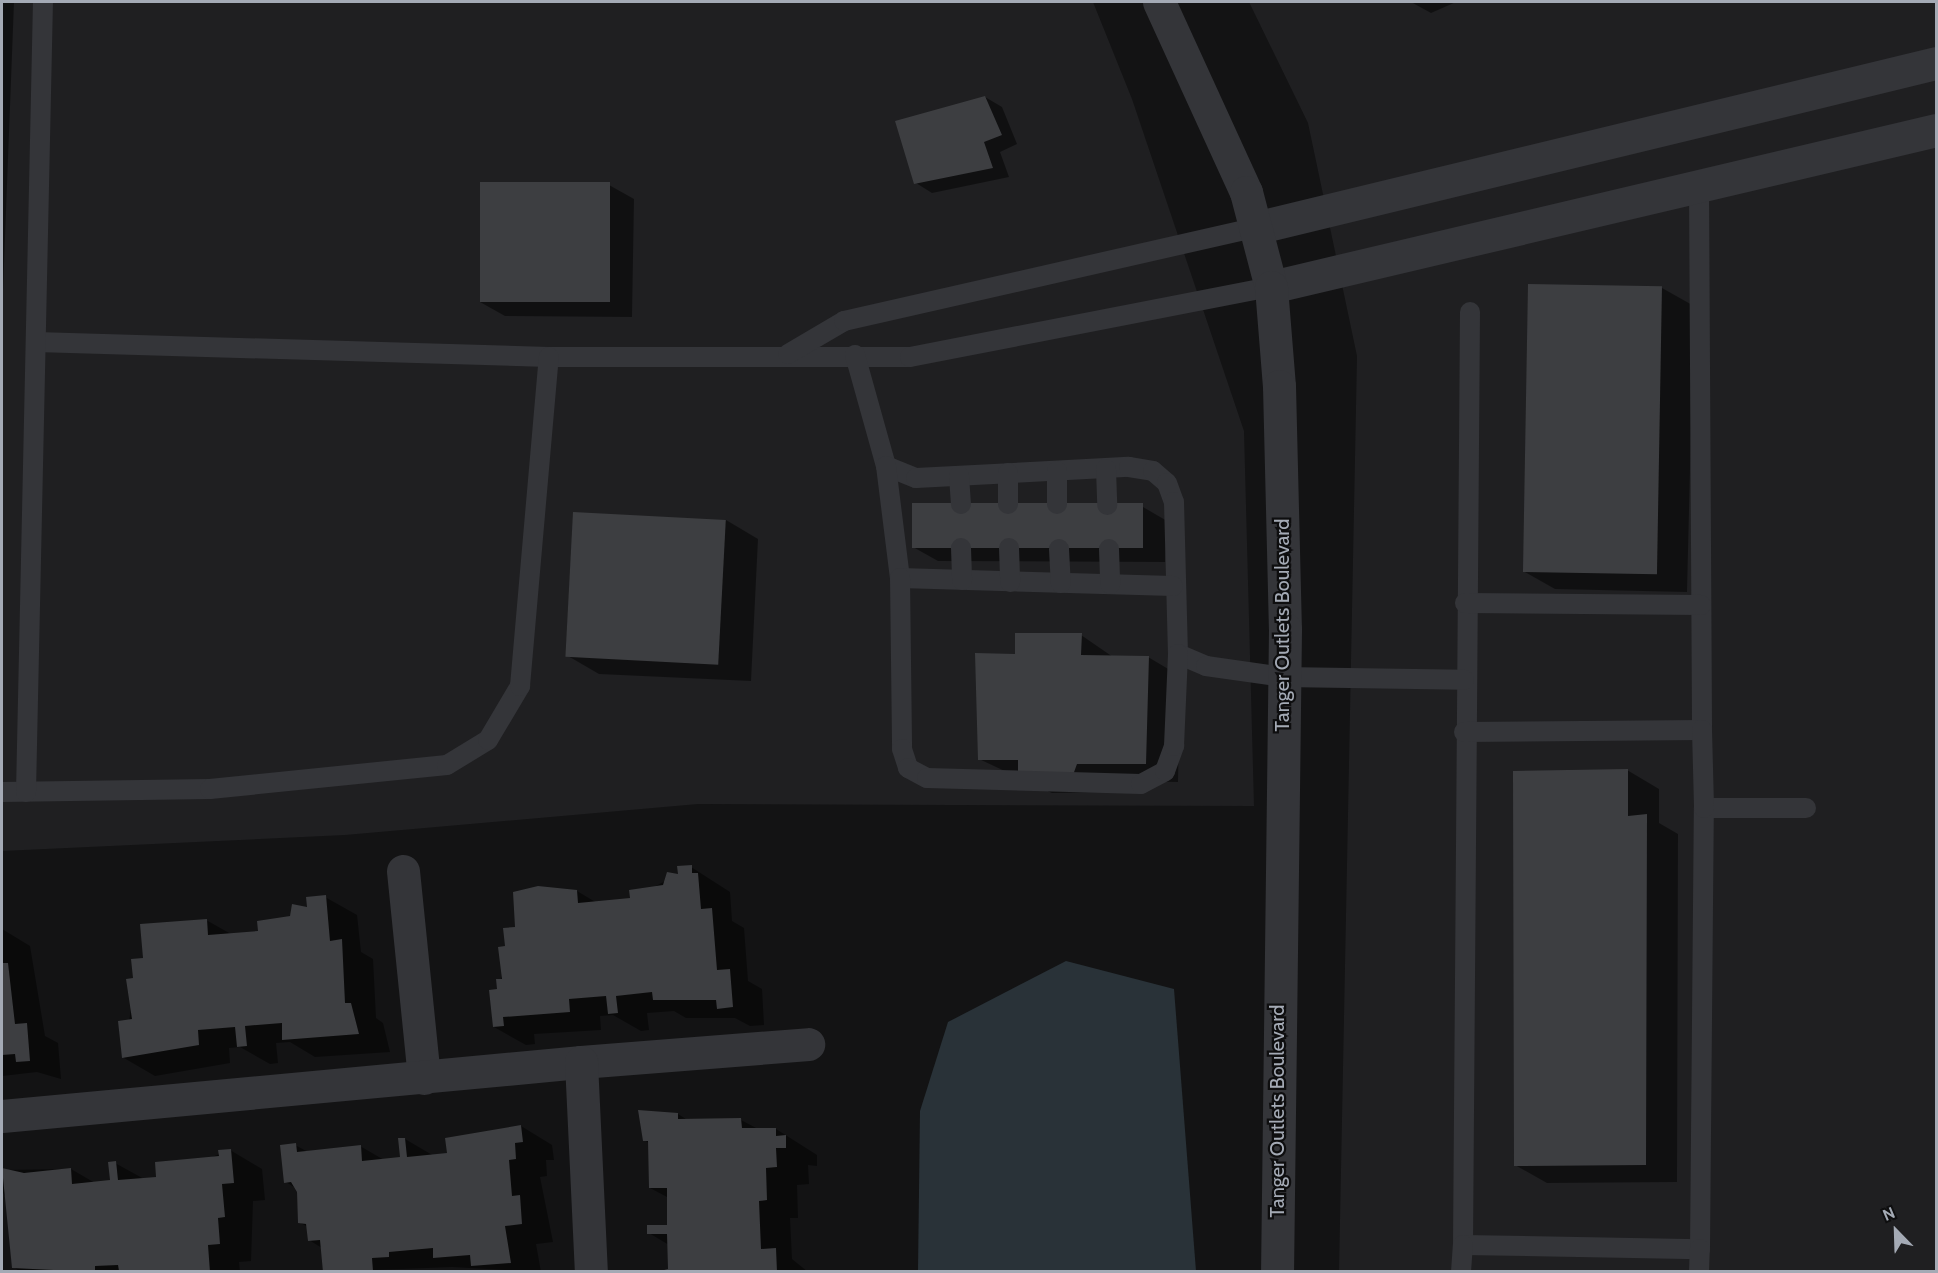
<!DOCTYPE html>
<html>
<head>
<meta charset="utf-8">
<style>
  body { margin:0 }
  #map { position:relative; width:1938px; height:1273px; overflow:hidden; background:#131314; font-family:Cabin,sans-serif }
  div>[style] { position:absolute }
  .built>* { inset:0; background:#1f1f21 }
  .water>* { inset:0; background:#293238 }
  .shadow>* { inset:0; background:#0007 }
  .building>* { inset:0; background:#3d3e41; transform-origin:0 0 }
  .service>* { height:20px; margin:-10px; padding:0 10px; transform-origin:10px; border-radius:10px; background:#343539 }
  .minor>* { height:33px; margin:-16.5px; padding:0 16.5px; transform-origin:16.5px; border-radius:16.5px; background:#343539 }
  .tertiary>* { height:33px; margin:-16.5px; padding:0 16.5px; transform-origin:16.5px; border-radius:16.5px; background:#343539 }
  span { translate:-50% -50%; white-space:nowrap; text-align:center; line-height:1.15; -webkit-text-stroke:4.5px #0e0e0f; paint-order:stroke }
  .street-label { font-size:20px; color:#a4aab5 }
  .frame { position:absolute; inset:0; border:3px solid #a4aab5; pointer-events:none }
  .north { position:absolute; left:1866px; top:1201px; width:60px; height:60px; -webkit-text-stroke:4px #0e0e0f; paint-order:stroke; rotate:337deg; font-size:16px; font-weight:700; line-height:24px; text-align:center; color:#a4aab5 }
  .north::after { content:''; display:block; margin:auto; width:21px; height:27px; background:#a4aab5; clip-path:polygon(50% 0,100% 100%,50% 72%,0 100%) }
</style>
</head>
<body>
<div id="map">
  <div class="built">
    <i style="clip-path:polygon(2px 2px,1093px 2px,1132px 99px,1244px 431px,1254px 806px,698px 804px,345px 835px,2px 851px)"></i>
    <i style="clip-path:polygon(1249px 2px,1936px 2px,1936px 1271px,1339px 1271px,1357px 356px,1308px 123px)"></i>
  </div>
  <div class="water">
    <i style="clip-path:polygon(1066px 961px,1174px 989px,1196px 1271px,918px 1271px,920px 1111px,948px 1022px)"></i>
  </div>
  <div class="shadow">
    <i style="clip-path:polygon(2px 2px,14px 2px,2px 316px)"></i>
    <i style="clip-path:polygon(1411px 2px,1456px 2px,1431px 13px)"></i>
    <i style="clip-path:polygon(985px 97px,1002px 107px,1017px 144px,1000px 152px,1009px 177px,932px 193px,916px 183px)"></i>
    <i style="clip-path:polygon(609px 185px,634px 199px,632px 317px,505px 316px,480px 302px)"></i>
    <i style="clip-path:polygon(1662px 288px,1694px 306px,1687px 592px,1555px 589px,1523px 571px)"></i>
    <i style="clip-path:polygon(1143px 507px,1167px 521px,1165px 562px,938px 561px,913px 547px)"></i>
    <i style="clip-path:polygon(726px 520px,758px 539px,751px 681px,599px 674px,568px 656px)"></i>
    <i style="clip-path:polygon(1081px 635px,1113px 657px,1148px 657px,1180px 676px,1178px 782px,1109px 781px,1105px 792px,1052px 793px,979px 759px,1017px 656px)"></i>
    <i style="clip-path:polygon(1627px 770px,1659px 789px,1659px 823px,1678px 834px,1677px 1182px,1547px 1183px,1515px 1165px)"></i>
    <i style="clip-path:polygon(691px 867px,730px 892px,732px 921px,744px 928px,748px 981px,762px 989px,764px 1025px,750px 1026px,735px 1018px,686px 1018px,674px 1011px,647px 1013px,649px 1030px,641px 1031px,613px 1015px,600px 1016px,601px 1030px,534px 1034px,535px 1044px,526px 1045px,494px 1027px,506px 947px,517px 928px,577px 891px,597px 903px,632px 899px)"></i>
    <i style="clip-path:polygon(325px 897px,357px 915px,361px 952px,373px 959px,376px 1018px,383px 1023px,390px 1052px,315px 1057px,290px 1042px,276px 1043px,278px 1063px,270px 1064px,240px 1047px,229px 1048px,230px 1063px,155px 1076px,124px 1058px,135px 979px,144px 960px,206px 920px,231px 934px,259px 932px)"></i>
    <i style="clip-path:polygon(2px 929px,30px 946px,45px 1036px,58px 1043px,61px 1079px,37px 1072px,2px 1076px)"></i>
    <i style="clip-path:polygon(678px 1114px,689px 1121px,741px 1120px,758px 1129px,776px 1129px,817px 1155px,817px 1166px,808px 1165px,809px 1184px,797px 1185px,798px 1218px,790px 1218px,792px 1259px,808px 1272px,652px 1272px,669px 1271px,669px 1245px,649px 1233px,669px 1226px,669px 1198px,650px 1188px,649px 1143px,644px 1140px)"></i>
    <i style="clip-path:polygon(521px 1126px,552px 1145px,554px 1160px,546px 1160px,547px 1176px,540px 1177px,553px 1242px,536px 1244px,541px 1272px,452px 1267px,325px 1272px,322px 1248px,309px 1240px,308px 1227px,299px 1222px,297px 1189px,286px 1182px,295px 1145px,308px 1152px,360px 1146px,384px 1160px,402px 1158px,405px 1139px,434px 1156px,448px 1154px)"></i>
    <i style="clip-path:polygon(230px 1150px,262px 1169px,265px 1200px,253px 1201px,251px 1261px,239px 1262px,240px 1272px,21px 1272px,13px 1267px,11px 1207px,2px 1191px,2px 1170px,71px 1169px,95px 1183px,111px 1182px,115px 1163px,144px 1179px,158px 1178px)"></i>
  </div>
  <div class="building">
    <i style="clip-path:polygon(985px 96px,1002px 135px,984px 142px,993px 168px,914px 184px,895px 121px)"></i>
    <i style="left:480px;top:182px;width:130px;height:120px"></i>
    <i style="left:1528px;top:284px;width:134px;height:288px;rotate:1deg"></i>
    <i style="left:912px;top:503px;width:231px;height:45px"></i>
    <i style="left:573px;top:512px;width:153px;height:145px;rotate:3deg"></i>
    <i style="clip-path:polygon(1015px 633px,1082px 633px,1081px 655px,1149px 656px,1146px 764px,1077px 764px,1073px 775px,1018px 776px,1018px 760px,978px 760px,975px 653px,1015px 654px)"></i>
    <i style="clip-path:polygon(1628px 769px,1628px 816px,1647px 814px,1646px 1165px,1514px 1166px,1513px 771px)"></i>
    <i style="clip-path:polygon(692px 865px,692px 873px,698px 873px,701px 909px,712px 908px,717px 970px,730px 969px,733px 1007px,717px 1009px,716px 1000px,653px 1000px,652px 992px,616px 996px,618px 1013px,608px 1014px,606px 996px,569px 999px,570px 1012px,503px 1017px,504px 1026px,493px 1027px,489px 990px,497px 989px,496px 979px,502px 979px,498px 947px,505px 946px,503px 928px,515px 927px,513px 892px,538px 886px,577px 890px,578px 903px,630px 898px,629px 890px,663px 885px,667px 872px,678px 874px,677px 866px)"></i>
    <i style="clip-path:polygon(326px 895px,330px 941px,342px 939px,345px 1003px,351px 1003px,359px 1034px,282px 1040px,282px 1023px,245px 1026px,247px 1046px,237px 1047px,235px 1027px,198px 1030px,199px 1045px,122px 1058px,118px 1021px,132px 1019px,126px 979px,133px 978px,131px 959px,143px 958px,140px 924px,207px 919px,208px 935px,258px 931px,257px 921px,290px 916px,292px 904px,307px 907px,306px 897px)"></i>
    <i style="clip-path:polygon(2px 963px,8px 963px,15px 1024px,27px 1023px,30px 1061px,16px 1062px,15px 1054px,2px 1055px)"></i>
    <i style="clip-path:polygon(638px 1110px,678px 1113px,678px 1119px,741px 1118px,742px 1128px,776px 1128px,776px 1136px,786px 1135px,786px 1148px,776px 1148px,777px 1167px,766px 1168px,767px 1200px,759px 1201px,761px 1249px,776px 1248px,777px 1272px,656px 1272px,668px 1269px,667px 1234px,647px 1234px,647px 1225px,667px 1225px,667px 1188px,649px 1188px,648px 1141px,643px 1141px)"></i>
    <i style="clip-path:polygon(521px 1125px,523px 1142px,515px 1143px,516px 1159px,509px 1160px,512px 1196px,520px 1195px,522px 1224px,505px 1226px,511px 1263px,471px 1266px,470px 1255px,433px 1258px,433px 1248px,389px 1252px,389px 1257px,372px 1258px,373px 1271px,323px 1272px,320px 1240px,308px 1241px,306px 1224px,298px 1223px,297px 1192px,291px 1182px,284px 1183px,280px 1145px,296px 1143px,297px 1152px,361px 1145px,362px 1161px,400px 1157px,398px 1138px,405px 1138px,407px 1157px,447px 1153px,445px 1138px)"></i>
    <i style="clip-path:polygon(231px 1149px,234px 1183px,222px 1184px,225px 1217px,218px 1218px,220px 1244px,208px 1245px,210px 1272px,119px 1271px,118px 1265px,95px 1266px,95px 1272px,12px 1268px,2px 1168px,24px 1173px,71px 1168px,72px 1184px,110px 1180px,108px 1162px,116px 1161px,118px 1180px,156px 1177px,155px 1162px,219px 1156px,218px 1150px)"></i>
  </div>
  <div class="service">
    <i style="left:1699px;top:186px;width:544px;rotate:89.68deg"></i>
    <i style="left:1470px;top:312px;width:933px;rotate:90.43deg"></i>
    <i style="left:1463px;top:1245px;width:237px;rotate:1deg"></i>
    <i style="left:1700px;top:1249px;width:441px;rotate:-89.5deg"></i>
    <i style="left:1704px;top:808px;width:102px"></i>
    <i style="left:36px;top:342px;width:513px;rotate:1.67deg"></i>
    <i style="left:549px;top:357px;width:361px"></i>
    <i style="left:910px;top:357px;width:368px;rotate:-11deg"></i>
    <i style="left:788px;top:354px;width:65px;rotate:-30.5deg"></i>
    <i style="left:844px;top:321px;width:421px;rotate:-12.8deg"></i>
    <i style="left:855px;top:355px;width:115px;rotate:74.4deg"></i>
    <i style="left:886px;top:466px;width:32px;rotate:22deg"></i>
    <i style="left:916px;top:478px;width:213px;rotate:-3deg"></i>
    <i style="left:1129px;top:467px;width:24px;rotate:9deg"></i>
    <i style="left:1153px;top:471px;width:18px;rotate:41deg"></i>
    <i style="left:1167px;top:483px;width:20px;rotate:70deg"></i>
    <i style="left:1174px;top:502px;width:152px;rotate:88.5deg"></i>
    <i style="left:1178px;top:654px;width:30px;rotate:23deg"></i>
    <i style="left:1206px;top:666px;width:78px;rotate:8.1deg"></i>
    <i style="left:1283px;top:677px;width:181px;rotate:0.9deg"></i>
    <i style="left:886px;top:466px;width:113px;rotate:82.9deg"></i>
    <i style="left:900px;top:578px;width:273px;rotate:1.7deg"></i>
    <i style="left:1106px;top:469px;width:36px;rotate:88deg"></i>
    <i style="left:1008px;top:473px;width:31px;rotate:90deg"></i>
    <i style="left:959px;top:476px;width:28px;rotate:86deg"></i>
    <i style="left:1057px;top:504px;width:33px;rotate:-90deg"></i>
    <i style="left:961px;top:548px;width:32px;rotate:88deg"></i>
    <i style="left:1009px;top:548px;width:34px;rotate:88deg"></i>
    <i style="left:1059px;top:549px;width:34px;rotate:87deg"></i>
    <i style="left:1109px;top:549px;width:35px;rotate:88deg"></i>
    <i style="left:900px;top:578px;width:171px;rotate:89.3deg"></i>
    <i style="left:902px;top:749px;width:20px;rotate:72deg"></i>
    <i style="left:908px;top:768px;width:21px;rotate:28deg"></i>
    <i style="left:927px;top:778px;width:214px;rotate:1.6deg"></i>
    <i style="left:1141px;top:784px;width:27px;rotate:-28deg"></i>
    <i style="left:1165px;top:771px;width:27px;rotate:-70deg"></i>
    <i style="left:1174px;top:746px;width:92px;rotate:-87.5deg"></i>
    <i style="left:1465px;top:603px;width:236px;rotate:0.5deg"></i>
    <i style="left:1464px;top:732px;width:238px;rotate:-0.5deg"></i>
    <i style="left:1702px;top:730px;width:78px;rotate:88.5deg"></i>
    <i style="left:2px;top:792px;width:208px;rotate:-0.8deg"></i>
    <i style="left:210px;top:789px;width:238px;rotate:-5.8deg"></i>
    <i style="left:447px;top:765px;width:48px;rotate:-31.4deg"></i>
    <i style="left:488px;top:740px;width:63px;rotate:-59.3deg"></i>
    <i style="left:520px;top:686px;width:330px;rotate:-85deg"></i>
    <i style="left:26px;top:792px;width:790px;rotate:-88.77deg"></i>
    <i style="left:1461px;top:1272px;width:27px;rotate:-86deg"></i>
    <i style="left:1699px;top:1272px;width:23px;rotate:-88deg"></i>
  </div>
  <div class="minor">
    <i style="left:1255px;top:228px;width:701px;rotate:-13.62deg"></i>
    <i style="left:1271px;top:287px;width:683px;rotate:-13.28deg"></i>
    <i style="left:403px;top:871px;width:208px;rotate:84.2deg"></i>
    <i style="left:581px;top:1062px;width:228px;rotate:-4.5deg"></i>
    <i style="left:2px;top:1116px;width:582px;rotate:-5.33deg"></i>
    <i style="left:581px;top:1062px;width:210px;rotate:87.3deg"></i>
  </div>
  <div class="tertiary">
    <i style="left:1159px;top:2px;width:209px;rotate:65.4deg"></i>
    <i style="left:1246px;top:192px;width:98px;rotate:75.3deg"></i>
    <i style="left:1271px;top:287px;width:99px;rotate:85.4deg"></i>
    <i style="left:1279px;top:386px;width:243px;rotate:88.6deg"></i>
    <i style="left:1285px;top:629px;width:643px;rotate:90.71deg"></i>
  </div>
  <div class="street-label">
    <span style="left:1282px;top:625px;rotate:-90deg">Tanger Outlets Boulevard</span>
    <span style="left:1277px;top:1111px;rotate:-90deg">Tanger Outlets Boulevard</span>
  </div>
  <div class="frame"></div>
  <div class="north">N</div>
</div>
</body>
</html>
